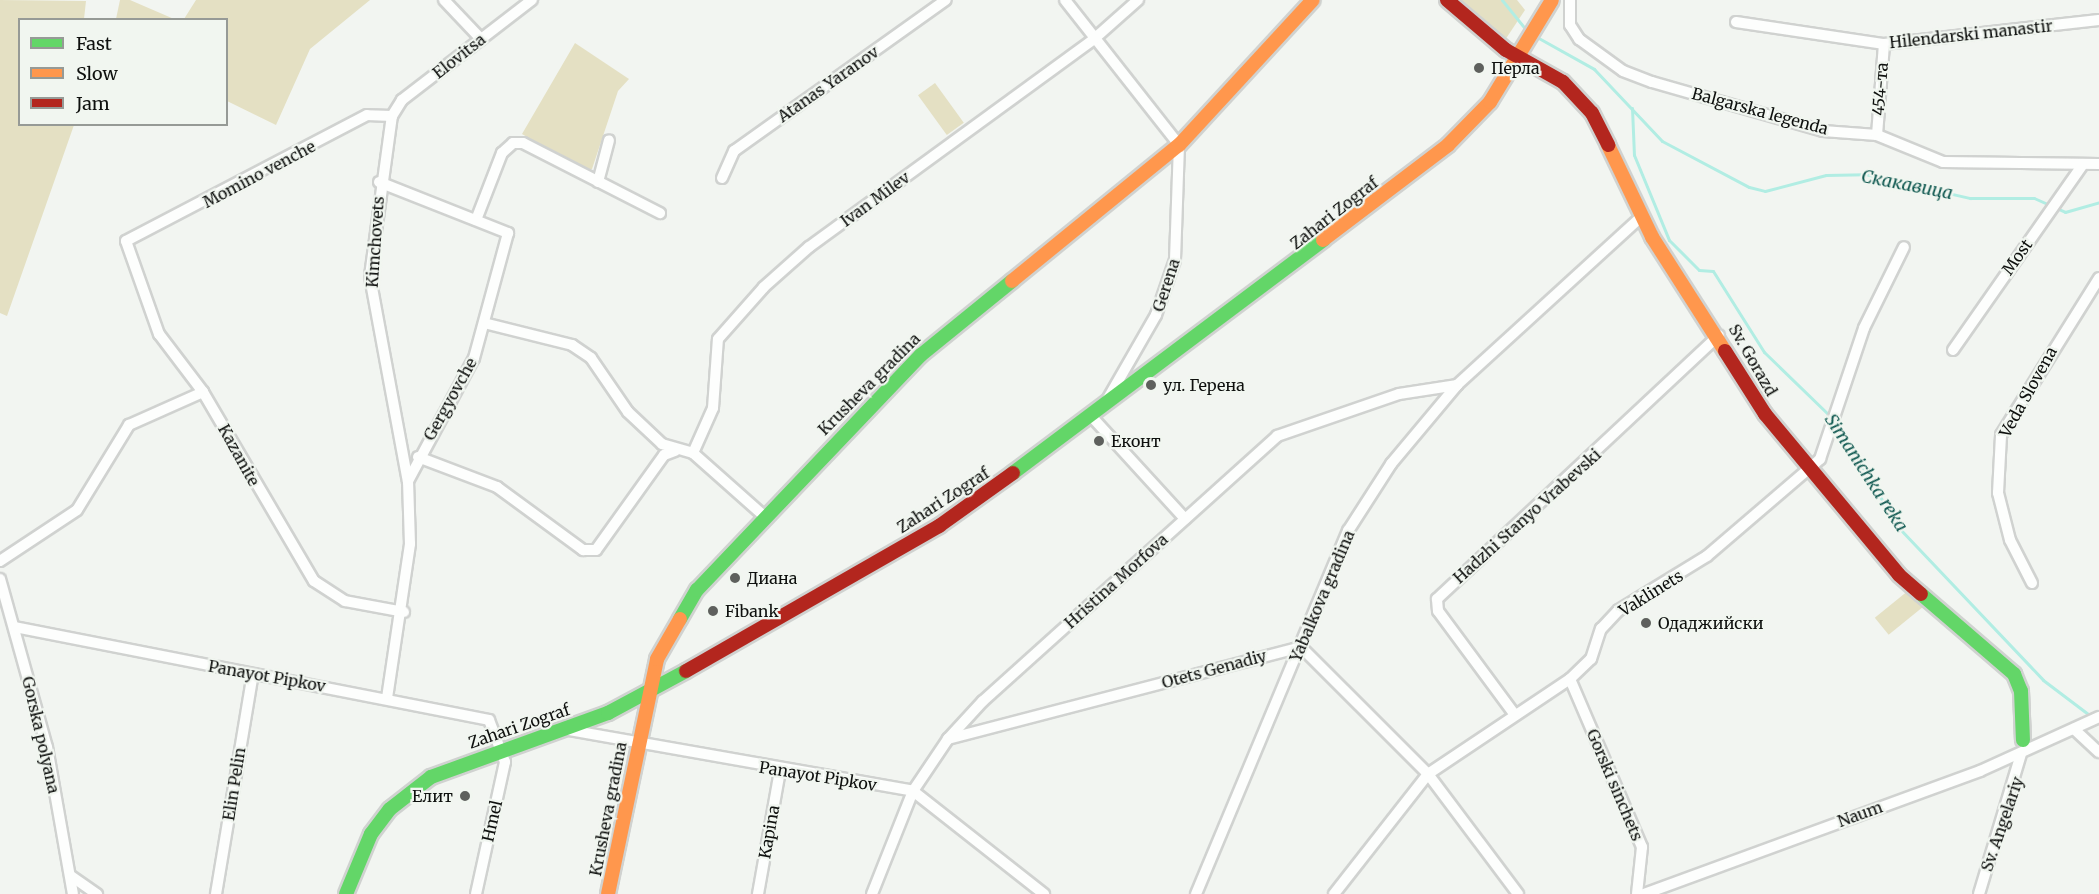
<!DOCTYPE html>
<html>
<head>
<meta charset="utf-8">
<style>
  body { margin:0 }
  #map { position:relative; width:2099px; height:894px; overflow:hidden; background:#f2f5f1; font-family:Merriweather,serif }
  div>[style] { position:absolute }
  .green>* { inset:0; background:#e4e0c3; transform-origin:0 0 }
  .stream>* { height:3px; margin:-1.5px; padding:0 1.5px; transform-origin:1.5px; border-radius:1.5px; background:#b1ede3 }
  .roads { filter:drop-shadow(2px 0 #d0d2d0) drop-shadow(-2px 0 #d0d2d0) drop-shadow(0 2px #d0d2d0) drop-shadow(0 -2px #d0d2d0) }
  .street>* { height:10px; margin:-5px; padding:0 5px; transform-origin:5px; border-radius:5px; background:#fdfefd }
  .fast>* { height:14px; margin:-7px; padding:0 7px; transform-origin:7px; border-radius:7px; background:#63d668 }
  .slow>* { height:14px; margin:-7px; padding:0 7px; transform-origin:7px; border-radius:7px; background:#ff974d }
  .jam>* { height:14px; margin:-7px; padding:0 7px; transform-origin:7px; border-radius:7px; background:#b3261e }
  .dots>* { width:16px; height:16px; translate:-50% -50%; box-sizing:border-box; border:3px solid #f1f6f0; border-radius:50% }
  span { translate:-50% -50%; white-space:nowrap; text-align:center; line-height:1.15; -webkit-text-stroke:4.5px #f1f6f0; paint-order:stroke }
  .street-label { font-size:16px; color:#0e100e }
  .poi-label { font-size:16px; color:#0e100e }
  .left { translate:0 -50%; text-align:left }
  .right { translate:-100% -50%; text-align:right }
  .water-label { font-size:18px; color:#0c564e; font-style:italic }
  .legend { position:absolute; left:18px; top:18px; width:210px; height:108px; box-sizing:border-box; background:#f1f6f0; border:2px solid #969a96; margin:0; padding:8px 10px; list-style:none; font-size:18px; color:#0e100e }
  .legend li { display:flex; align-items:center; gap:12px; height:30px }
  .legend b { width:30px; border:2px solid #969a96 }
</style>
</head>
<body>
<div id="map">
  <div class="green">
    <i style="clip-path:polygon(0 0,86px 1px,84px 19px,20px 20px,20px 124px,74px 125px,7px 316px,0 313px)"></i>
    <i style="clip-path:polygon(120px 0,130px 0,174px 19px,116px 19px)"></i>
    <i style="clip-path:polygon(196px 0,370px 0,310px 49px,276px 125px,227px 101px,226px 20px,184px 19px)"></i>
    <i style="clip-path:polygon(1453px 0,1517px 0,1525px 10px,1503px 43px)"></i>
    <i style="clip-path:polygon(575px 43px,629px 79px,618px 91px,592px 169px,586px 172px,522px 134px)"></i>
    <i style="left:935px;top:83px;width:49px;height:21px;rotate:54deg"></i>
    <i style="left:1909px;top:590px;width:22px;height:44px;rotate:51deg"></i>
  </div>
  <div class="stream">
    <i style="left:1502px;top:0;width:40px;rotate:51deg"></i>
    <i style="left:1535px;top:36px;width:68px;rotate:29.2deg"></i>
    <i style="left:1594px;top:69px;width:99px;rotate:46.6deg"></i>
    <i style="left:1662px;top:141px;width:98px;rotate:27.9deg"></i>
    <i style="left:1749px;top:187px;width:16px;rotate:14deg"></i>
    <i style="left:1765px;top:191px;width:63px;rotate:-14.7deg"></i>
    <i style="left:1826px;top:175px;width:39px;rotate:-1deg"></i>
    <i style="left:1865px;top:174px;width:108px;rotate:12.9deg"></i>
    <i style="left:1970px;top:198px;width:64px"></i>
    <i style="left:2034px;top:198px;width:34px;rotate:24deg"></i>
    <i style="left:2065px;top:212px;width:35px;rotate:-16deg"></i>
    <i style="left:1632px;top:108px;width:47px;rotate:87.6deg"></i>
    <i style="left:1634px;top:155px;width:92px;rotate:67.6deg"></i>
    <i style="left:1669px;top:240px;width:42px;rotate:45deg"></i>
    <i style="left:1699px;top:270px;width:14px;rotate:4deg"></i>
    <i style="left:1713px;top:271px;width:96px;rotate:57.8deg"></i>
    <i style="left:1764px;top:352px;width:93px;rotate:44.1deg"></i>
    <i style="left:1835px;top:422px;width:124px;rotate:58.9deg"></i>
    <i style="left:1899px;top:528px;width:209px;rotate:46.5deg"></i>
    <i style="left:2043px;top:680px;width:61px;rotate:37.1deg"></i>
  </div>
  <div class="roads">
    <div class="street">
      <i style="left:444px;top:0;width:54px;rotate:46.5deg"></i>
      <i style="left:1065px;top:0;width:184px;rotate:51.8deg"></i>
      <i style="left:1179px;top:145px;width:115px;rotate:92deg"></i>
      <i style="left:1175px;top:260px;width:58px;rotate:109.1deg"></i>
      <i style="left:1156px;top:315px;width:100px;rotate:119.9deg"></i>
      <i style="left:1570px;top:0;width:25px;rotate:90deg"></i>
      <i style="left:1570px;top:25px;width:17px;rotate:57deg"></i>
      <i style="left:1579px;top:39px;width:54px;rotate:36deg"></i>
      <i style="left:1623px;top:71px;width:31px;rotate:21deg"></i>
      <i style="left:1652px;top:82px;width:178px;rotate:16deg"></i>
      <i style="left:1823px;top:131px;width:54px;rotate:4.2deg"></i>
      <i style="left:1877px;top:135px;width:71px;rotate:22.2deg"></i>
      <i style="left:1943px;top:162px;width:156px;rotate:0.7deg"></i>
      <i style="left:1736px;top:22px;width:150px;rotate:8.5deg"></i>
      <i style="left:1884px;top:44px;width:216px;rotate:-6.4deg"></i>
      <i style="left:392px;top:116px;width:25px;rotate:-178deg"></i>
      <i style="left:367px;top:115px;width:272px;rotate:152.4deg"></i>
      <i style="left:126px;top:241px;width:99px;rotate:70.5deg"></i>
      <i style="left:159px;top:334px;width:73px;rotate:52.8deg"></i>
      <i style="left:203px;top:392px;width:219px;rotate:59.6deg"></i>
      <i style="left:314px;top:581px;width:37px;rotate:33deg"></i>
      <i style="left:345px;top:601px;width:60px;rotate:10.6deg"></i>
      <i style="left:1877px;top:135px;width:91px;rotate:-85.6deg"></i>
      <i style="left:722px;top:178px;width:30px;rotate:-66deg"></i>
      <i style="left:734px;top:151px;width:260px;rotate:-35.5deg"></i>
      <i style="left:379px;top:182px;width:139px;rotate:21.6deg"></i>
      <i style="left:508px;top:233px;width:130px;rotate:105.2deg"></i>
      <i style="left:474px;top:358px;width:140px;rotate:118.2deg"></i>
      <i style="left:598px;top:182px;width:43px;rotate:-75.3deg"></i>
      <i style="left:476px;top:220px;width:72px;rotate:-68.8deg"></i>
      <i style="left:502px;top:153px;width:15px;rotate:-42deg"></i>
      <i style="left:513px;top:143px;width:10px"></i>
      <i style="left:523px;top:143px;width:154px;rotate:27.1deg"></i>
      <i style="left:484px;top:323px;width:91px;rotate:14deg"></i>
      <i style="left:572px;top:345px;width:23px;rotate:34deg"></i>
      <i style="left:591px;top:358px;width:65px;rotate:55.6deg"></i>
      <i style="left:628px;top:412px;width:47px;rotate:43.3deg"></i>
      <i style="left:662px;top:444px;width:32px;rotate:16deg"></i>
      <i style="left:693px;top:453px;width:95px;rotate:41.6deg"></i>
      <i style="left:1953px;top:350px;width:225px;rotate:-55deg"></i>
      <i style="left:1092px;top:417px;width:138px;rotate:47.6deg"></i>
      <i style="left:693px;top:453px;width:49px;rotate:-66deg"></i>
      <i style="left:713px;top:408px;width:69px;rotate:-85.9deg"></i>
      <i style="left:718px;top:339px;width:69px;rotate:-48.5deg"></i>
      <i style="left:764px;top:287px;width:60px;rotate:-41.6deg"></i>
      <i style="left:809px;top:247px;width:353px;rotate:-36.1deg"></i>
      <i style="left:1094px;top:39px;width:59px;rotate:-41.6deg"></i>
      <i style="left:418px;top:457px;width:85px;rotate:20.8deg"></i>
      <i style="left:497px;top:487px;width:107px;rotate:36.2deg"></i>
      <i style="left:583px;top:550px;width:13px"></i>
      <i style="left:596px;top:550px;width:117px;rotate:-54.4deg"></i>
      <i style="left:664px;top:455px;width:12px;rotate:-20deg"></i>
      <i style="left:0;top:561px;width:92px;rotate:-33.5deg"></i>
      <i style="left:77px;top:510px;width:100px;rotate:-58.5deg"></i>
      <i style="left:129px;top:425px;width:81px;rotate:-24deg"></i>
      <i style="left:0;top:579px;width:174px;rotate:74.4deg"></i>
      <i style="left:47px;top:747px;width:149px;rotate:80deg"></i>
      <i style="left:2032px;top:583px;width:48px;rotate:-117.1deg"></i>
      <i style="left:2010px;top:540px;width:49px;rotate:-104.3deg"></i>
      <i style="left:1998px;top:493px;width:58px;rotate:-87deg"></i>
      <i style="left:2001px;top:435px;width:185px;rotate:-58deg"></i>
      <i style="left:15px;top:627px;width:483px;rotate:11.1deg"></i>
      <i style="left:489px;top:720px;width:45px;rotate:69.1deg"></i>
      <i style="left:505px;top:762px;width:135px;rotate:102.4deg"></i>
      <i style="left:1570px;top:679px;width:183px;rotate:66.8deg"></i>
      <i style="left:1642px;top:847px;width:47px;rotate:96.1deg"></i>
      <i style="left:387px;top:698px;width:156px;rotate:-81.5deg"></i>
      <i style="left:410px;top:544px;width:62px;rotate:-91.8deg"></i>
      <i style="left:408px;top:482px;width:209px;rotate:-100.5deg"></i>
      <i style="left:370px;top:276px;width:162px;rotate:-82.2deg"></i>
      <i style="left:392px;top:116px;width:19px;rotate:-58deg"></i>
      <i style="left:402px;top:100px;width:164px;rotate:-37.6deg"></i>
      <i style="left:1515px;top:715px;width:129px;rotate:-126.5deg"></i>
      <i style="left:1438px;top:611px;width:12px;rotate:-95deg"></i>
      <i style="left:1437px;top:599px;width:386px;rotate:-43.1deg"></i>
      <i style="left:563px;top:729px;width:355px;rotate:10deg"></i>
      <i style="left:913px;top:791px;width:167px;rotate:38.2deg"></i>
      <i style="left:2074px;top:729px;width:34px;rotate:43deg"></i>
      <i style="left:948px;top:739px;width:365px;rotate:-14.6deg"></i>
      <i style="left:1301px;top:647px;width:180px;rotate:45deg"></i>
      <i style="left:1428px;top:774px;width:150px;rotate:53.1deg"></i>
      <i style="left:71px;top:876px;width:32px;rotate:35deg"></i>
      <i style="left:216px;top:894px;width:223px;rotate:-80.5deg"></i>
      <i style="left:758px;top:894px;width:125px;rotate:-79.9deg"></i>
      <i style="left:872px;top:894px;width:111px;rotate:-68.3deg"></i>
      <i style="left:913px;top:791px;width:63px;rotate:-56.1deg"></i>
      <i style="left:948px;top:739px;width:52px;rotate:-47.4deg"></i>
      <i style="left:983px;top:701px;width:396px;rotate:-42deg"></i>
      <i style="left:1277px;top:436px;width:129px;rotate:-19deg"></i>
      <i style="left:1399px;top:394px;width:59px;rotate:-8.8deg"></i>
      <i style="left:1196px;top:894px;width:394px;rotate:-67.3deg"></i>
      <i style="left:1348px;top:531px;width:80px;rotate:-57.3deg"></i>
      <i style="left:1391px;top:464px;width:103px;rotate:-50.1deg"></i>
      <i style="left:1457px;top:385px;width:251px;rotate:-42.4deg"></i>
      <i style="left:1334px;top:894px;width:152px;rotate:-51.9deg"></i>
      <i style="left:1428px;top:774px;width:171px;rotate:-33.8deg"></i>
      <i style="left:1570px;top:679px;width:29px;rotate:-44deg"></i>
      <i style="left:1591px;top:659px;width:32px;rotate:-72deg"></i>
      <i style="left:1601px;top:629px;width:26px;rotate:-47deg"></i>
      <i style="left:1619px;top:610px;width:103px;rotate:-31.5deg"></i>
      <i style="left:1707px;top:556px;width:149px;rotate:-40.6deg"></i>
      <i style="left:1820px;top:459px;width:138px;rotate:-71.4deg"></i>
      <i style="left:1864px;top:328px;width:90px;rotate:-63.7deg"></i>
      <i style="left:1644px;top:894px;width:358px;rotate:-20.1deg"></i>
      <i style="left:1980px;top:771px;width:131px;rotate:-24.4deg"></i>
      <i style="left:1979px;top:894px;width:146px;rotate:-73.3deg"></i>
    </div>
    <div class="fast">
      <i style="left:1013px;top:473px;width:388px;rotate:-36.9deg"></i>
      <i style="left:1921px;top:594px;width:123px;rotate:40.7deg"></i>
      <i style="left:2014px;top:674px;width:18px;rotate:68deg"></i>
      <i style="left:2021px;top:691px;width:49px;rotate:87.7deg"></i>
      <i style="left:680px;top:619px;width:34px;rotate:-60deg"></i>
      <i style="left:697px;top:590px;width:325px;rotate:-46.4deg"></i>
      <i style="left:921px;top:355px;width:117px;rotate:-39.1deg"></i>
      <i style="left:346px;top:894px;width:65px;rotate:-67.4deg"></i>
      <i style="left:371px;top:834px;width:31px;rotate:-53deg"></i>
      <i style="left:390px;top:809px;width:52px;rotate:-38deg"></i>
      <i style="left:431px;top:777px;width:188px;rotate:-19.9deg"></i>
      <i style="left:608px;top:713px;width:89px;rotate:-28.3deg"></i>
    </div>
    <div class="slow">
      <i style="left:1608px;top:145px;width:102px;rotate:64.4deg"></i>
      <i style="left:1652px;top:237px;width:135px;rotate:57.4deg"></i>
      <i style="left:1323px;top:240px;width:157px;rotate:-37.2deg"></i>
      <i style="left:1448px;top:145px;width:60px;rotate:-45.7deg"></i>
      <i style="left:1490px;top:102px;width:119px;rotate:-58.7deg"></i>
      <i style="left:1012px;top:281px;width:215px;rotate:-39.2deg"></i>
      <i style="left:1179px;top:145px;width:197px;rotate:-47.3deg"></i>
      <i style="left:608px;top:894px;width:240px;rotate:-78.2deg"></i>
      <i style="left:657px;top:659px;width:46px;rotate:-60.1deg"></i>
    </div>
    <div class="jam">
      <i style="left:1447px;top:0;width:77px;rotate:40.3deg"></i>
      <i style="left:1506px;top:50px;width:65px;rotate:29.3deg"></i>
      <i style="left:1563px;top:82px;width:42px;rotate:46.9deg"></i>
      <i style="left:1592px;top:113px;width:36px;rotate:63deg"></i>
      <i style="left:1725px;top:351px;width:75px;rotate:57.6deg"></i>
      <i style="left:1765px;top:414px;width:209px;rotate:50.2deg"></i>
      <i style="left:1899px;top:575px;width:29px;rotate:41deg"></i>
      <i style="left:686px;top:671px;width:292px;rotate:-29.8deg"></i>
      <i style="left:939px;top:526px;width:91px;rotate:-35.6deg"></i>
    </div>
  </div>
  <div class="dots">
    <i style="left:1479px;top:68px;background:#5e605d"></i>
    <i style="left:1151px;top:385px;background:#5e605d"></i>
    <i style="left:1099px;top:441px;background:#5e605d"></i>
    <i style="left:735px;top:578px;background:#5e605d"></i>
    <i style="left:713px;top:611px;background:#5e605d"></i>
    <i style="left:1646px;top:623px;background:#5e605d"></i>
    <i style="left:465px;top:796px;background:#5e605d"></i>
  </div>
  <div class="street-label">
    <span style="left:1971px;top:34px;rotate:-6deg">Hilendarski manastir</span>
    <span style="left:459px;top:56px;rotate:-38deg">Elovitsa</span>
    <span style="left:828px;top:84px;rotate:-35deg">Atanas Yaranov</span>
    <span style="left:1880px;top:89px;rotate:-85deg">454-та</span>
    <span style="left:1760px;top:111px;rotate:15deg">Balgarska legenda</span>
    <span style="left:259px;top:174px;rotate:-28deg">Momino venche</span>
    <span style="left:875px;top:199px;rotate:-36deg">Ivan Milev</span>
    <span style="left:1334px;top:213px;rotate:-38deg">Zahari Zograf</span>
    <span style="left:375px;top:242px;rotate:-86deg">Kimchovets</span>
    <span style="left:2017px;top:257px;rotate:-55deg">Most</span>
    <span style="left:1166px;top:285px;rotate:-72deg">Gerena</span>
    <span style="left:1753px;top:360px;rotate:60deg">Sv. Gorazd</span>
    <span style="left:869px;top:384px;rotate:-45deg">Krusheva gradina</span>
    <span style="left:2028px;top:392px;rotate:-61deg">Veda Slovena</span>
    <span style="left:450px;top:399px;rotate:-61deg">Gergyovche</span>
    <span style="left:239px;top:455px;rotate:61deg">Kazanite</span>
    <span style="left:943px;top:500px;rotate:-33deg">Zahari Zograf</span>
    <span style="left:1527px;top:516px;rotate:-42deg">Hadzhi Stanyo Vrabevski</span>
    <span style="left:1116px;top:581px;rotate:-42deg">Hristina Morfova</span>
    <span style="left:1651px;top:593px;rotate:-32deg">Vaklinets</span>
    <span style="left:1322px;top:596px;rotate:-67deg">Yabalkova gradina</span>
    <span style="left:1214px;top:669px;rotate:-15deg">Otets Genadiy</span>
    <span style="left:267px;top:676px;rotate:10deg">Panayot Pipkov</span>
    <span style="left:519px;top:726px;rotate:-19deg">Zahari Zograf</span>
    <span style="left:41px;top:735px;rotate:77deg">Gorska polyana</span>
    <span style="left:818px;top:776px;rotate:9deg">Panayot Pipkov</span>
    <span style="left:234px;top:784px;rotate:-81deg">Elin Pelin</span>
    <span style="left:1615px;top:785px;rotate:67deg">Gorski sinchets</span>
    <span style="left:608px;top:809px;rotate:-79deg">Krusheva gradina</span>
    <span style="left:1860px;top:814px;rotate:-20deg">Naum</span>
    <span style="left:492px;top:821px;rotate:-77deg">Hmel</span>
    <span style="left:2002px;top:824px;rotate:-71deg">Sv. Angelariy</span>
    <span style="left:769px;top:832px;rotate:-80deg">Kapina</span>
  </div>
  <div class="poi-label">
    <span class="left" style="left:1491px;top:68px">Перла</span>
    <span class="left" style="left:1163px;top:385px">ул. Герена</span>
    <span class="left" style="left:1111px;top:441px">Еконт</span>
    <span class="left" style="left:747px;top:578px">Диана</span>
    <span class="left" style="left:725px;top:611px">Fibank</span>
    <span class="left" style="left:1658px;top:623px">Одаджийски</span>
    <span class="right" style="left:453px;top:796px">Елит</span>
  </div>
  <div class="water-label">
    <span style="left:1907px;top:185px;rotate:11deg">Скакавица</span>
    <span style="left:1866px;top:473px;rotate:57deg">Simanichka reka</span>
  </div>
  <ul class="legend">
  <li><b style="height:8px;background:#63d668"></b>Fast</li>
  <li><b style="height:8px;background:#ff974d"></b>Slow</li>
  <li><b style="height:8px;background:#b3261e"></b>Jam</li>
  </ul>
</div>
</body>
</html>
